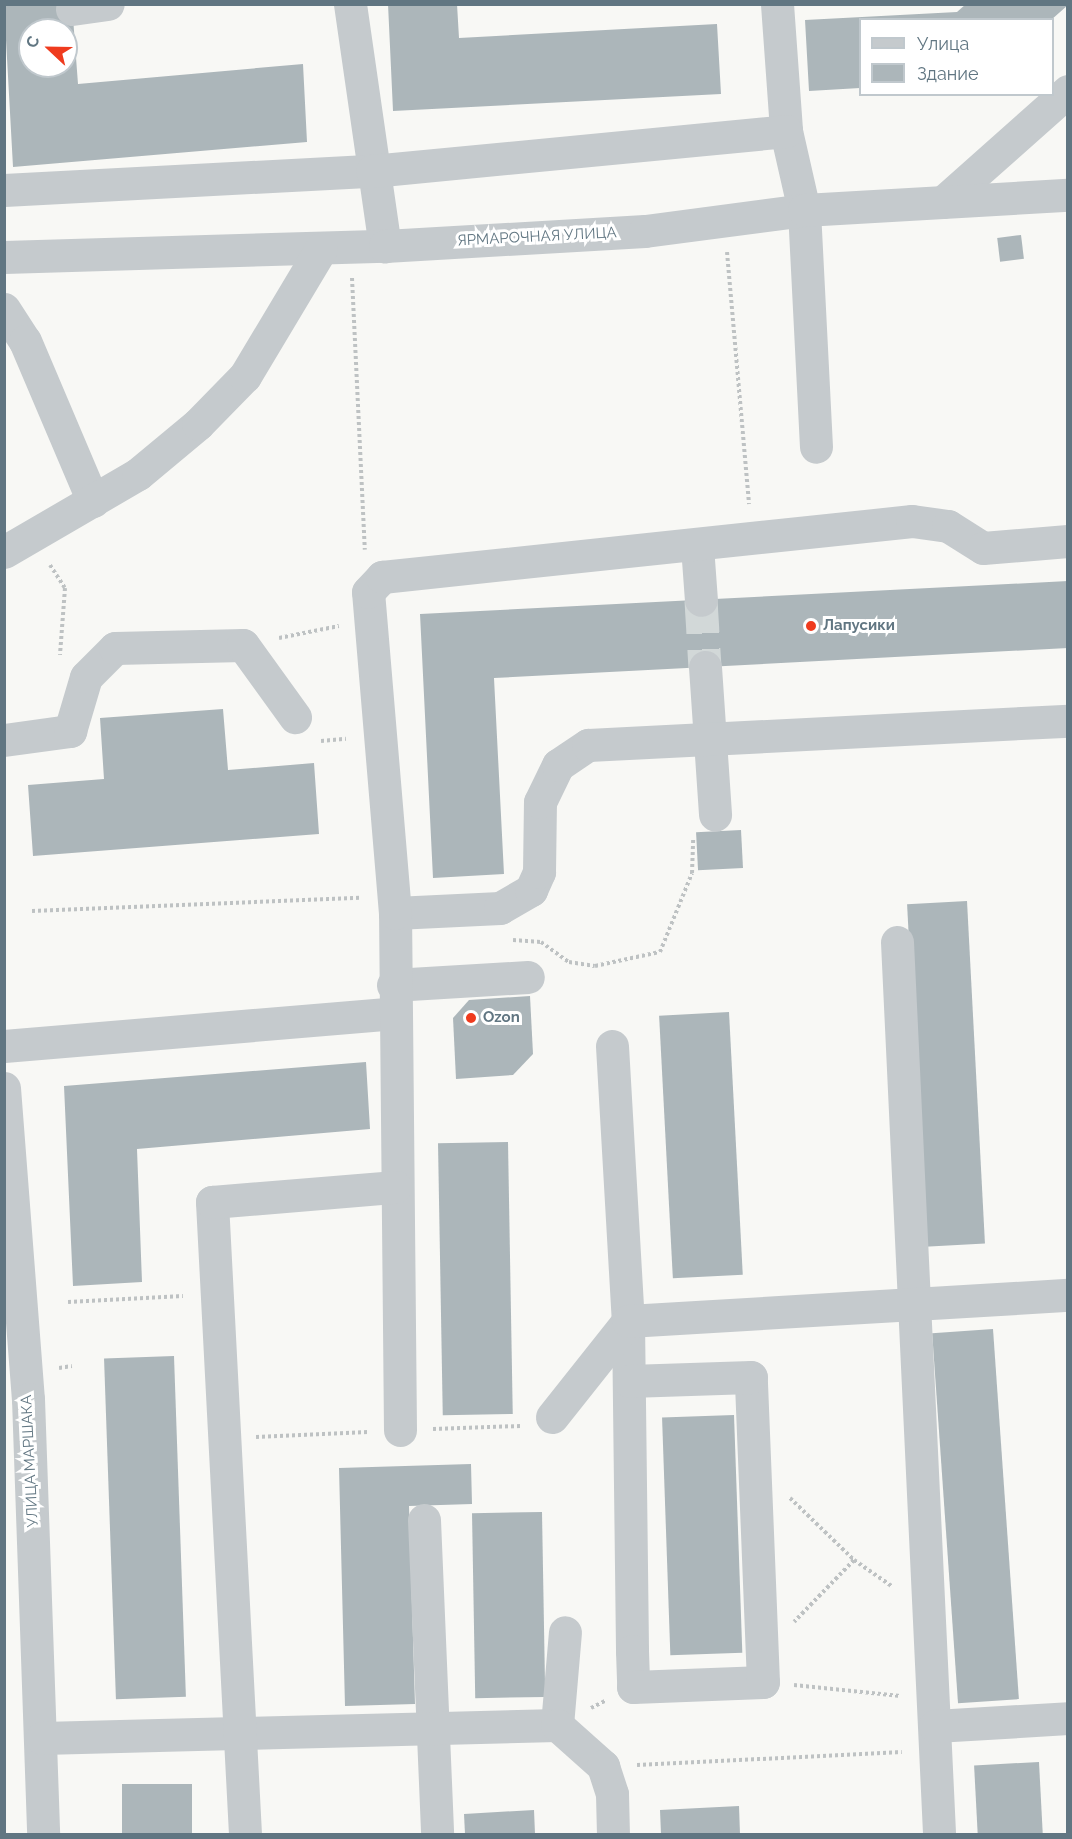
<!DOCTYPE html>
<html>
<head>
<meta charset="utf-8">
<style>
  body { margin:0 }
  #map { position:relative; width:1072px; height:1839px; overflow:hidden; background:#f8f8f5; font-family:Raleway,sans-serif }
  div>[style] { position:absolute }
  .building>* { inset:0; background:#acb6ba; transform-origin:0 0 }
  .minor-tunnel>* { height:33px; margin-top:-16.5px; transform-origin:0; background:repeating-linear-gradient(90deg,#d2d8d8 0 33px,transparent 0 49px) }
  .path>* { height:4px; margin-top:-2px; transform-origin:0; background:repeating-linear-gradient(90deg,#bec2c3 0 3px,transparent 0 6px) }
  .minor>* { height:33px; margin:-16.5px; padding:0 16.5px; transform-origin:16.5px; border-radius:16.5px; background:#c5cacd }
  .dots>* { width:16px; height:16px; translate:-50% -50%; box-sizing:border-box; border:3px solid #fff; border-radius:50% }
  span { translate:-50% -50%; white-space:nowrap; text-align:center; line-height:1.15; -webkit-text-stroke:6px #fff; paint-order:stroke }
  .street-label { font-size:15px; color:#617682 }
  .poi-label { font-size:15px; color:#617682; font-weight:700 }
  .left { translate:0 -50%; text-align:left }
  .frame { position:absolute; inset:0; border:6px solid #617682; pointer-events:none }
  .legend { position:absolute; left:859px; top:18px; width:195px; height:78px; box-sizing:border-box; background:#fff; border:2px solid #c0c8cd; margin:0; padding:8px 10px; list-style:none; font-size:18px; color:#617682 }
  .legend li { display:flex; align-items:center; gap:12px; height:30px }
  .legend b { width:30px; border:2px solid #c0c8cd }
  .north { position:absolute; left:18px; top:18px; width:60px; height:60px; box-sizing:border-box; background:#fff; border:2px solid #c0c8cd; border-radius:50%; rotate:292deg; font-size:16px; font-weight:700; line-height:24px; text-align:center; color:#617682 }
  .north::after { content:''; display:block; margin:auto; width:21px; height:27px; background:#ef3b1e; clip-path:polygon(50% 0,100% 100%,50% 72%,0 100%) }
</style>
</head>
<body>
<div id="map">
  <div class="building">
    <i style="clip-path:polygon(evenodd,4px 4px,72px 4px,78px 84px,303px 64px,307px 142px,13px 167px,4px 4px,30px 30px,66px 30px,66px 66px,30px 66px,30px 30px)"></i>
    <i style="clip-path:polygon(388px 4px,457px 4px,459px 38px,717px 24px,721px 94px,393px 111px)"></i>
    <i style="clip-path:polygon(966px 4px,1068px 5px,1051px 20px,860px 20px,860px 88px,809px 91px,805px 20px,957px 12px)"></i>
    <i style="left:1021px;top:235px;width:24px;height:24px;rotate:83deg"></i>
    <i style="clip-path:polygon(1068px 581px,1068px 648px,494px 678px,504px 874px,433px 878px,420px 614px)"></i>
    <i style="clip-path:polygon(223px 709px,228px 770px,314px 763px,319px 834px,33px 856px,28px 785px,104px 779px,100px 718px)"></i>
    <i style="left:741px;top:830px;width:38px;height:45px;rotate:87deg"></i>
    <i style="left:967px;top:901px;width:343px;height:60px;rotate:87deg"></i>
    <i style="clip-path:polygon(530px 996px,533px 1054px,513px 1075px,456px 1079px,453px 1018px,469px 1000px)"></i>
    <i style="left:729px;top:1012px;width:263px;height:70px;rotate:87deg"></i>
    <i style="clip-path:polygon(366px 1062px,370px 1129px,137px 1149px,142px 1282px,73px 1286px,64px 1086px)"></i>
    <i style="left:508px;top:1142px;width:272px;height:70px;rotate:89deg"></i>
    <i style="left:993px;top:1329px;width:371px;height:61px;rotate:86deg"></i>
    <i style="left:174px;top:1356px;width:341px;height:70px;rotate:88deg"></i>
    <i style="left:734px;top:1415px;width:238px;height:72px;rotate:88deg"></i>
    <i style="clip-path:polygon(471px 1464px,472px 1504px,409px 1506px,415px 1704px,345px 1706px,339px 1468px)"></i>
    <i style="left:542px;top:1512px;width:185px;height:70px;rotate:89deg"></i>
    <i style="left:1039px;top:1762px;width:72px;height:65px;rotate:87deg"></i>
    <i style="left:192px;top:1784px;width:50px;height:70px;rotate:90deg"></i>
    <i style="clip-path:polygon(739px 1806px,740px 1834px,661px 1834px,660px 1810px)"></i>
    <i style="clip-path:polygon(534px 1810px,535px 1834px,465px 1834px,464px 1814px)"></i>
  </div>
  <div class="minor-tunnel">
    <i style="left:701px;top:600px;width:67px;rotate:86.6deg"></i>
  </div>
  <div class="path">
    <i style="left:727px;top:252px;width:253px;rotate:85deg"></i>
    <i style="left:352px;top:278px;width:272px;rotate:87.3deg"></i>
    <i style="left:50px;top:565px;width:27px;rotate:57deg"></i>
    <i style="left:65px;top:588px;width:67px;rotate:94.3deg"></i>
    <i style="left:279px;top:638px;width:61px;rotate:-11.3deg"></i>
    <i style="left:321px;top:741px;width:25px;rotate:-5deg"></i>
    <i style="left:32px;top:911px;width:328px;rotate:-2.3deg"></i>
    <i style="left:513px;top:940px;width:28px;rotate:4deg"></i>
    <i style="left:541px;top:942px;width:34px;rotate:36deg"></i>
    <i style="left:569px;top:962px;width:26px;rotate:9deg"></i>
    <i style="left:595px;top:966px;width:66px;rotate:-12.2deg"></i>
    <i style="left:660px;top:952px;width:85px;rotate:-67.9deg"></i>
    <i style="left:692px;top:873px;width:34px;rotate:-88deg"></i>
    <i style="left:68px;top:1302px;width:115px;rotate:-3deg"></i>
    <i style="left:59px;top:1368px;width:13px;rotate:-9deg"></i>
    <i style="left:433px;top:1429px;width:88px;rotate:-2deg"></i>
    <i style="left:256px;top:1437px;width:112px;rotate:-2.6deg"></i>
    <i style="left:790px;top:1498px;width:89px;rotate:44.1deg"></i>
    <i style="left:854px;top:1560px;width:86px;rotate:134.1deg"></i>
    <i style="left:854px;top:1560px;width:47px;rotate:34.7deg"></i>
    <i style="left:794px;top:1685px;width:107px;rotate:5.9deg"></i>
    <i style="left:591px;top:1708px;width:16px;rotate:-27deg"></i>
    <i style="left:637px;top:1765px;width:265px;rotate:-2.8deg"></i>
  </div>
  <div class="minor">
    <i style="left:350px;top:4px;width:245px;rotate:81.8deg"></i>
    <i style="left:777px;top:4px;width:127px;rotate:85.9deg"></i>
    <i style="left:786px;top:131px;width:81px;rotate:77.2deg"></i>
    <i style="left:804px;top:210px;width:237px;rotate:87.1deg"></i>
    <i style="left:72px;top:9px;width:36px;rotate:-8deg"></i>
    <i style="left:4px;top:190px;width:368px;rotate:-3deg"></i>
    <i style="left:372px;top:171px;width:416px;rotate:-5.5deg"></i>
    <i style="left:943px;top:202px;width:167px;rotate:-41.6deg"></i>
    <i style="left:4px;top:257px;width:381px;rotate:-1.7deg"></i>
    <i style="left:385px;top:246px;width:260px;rotate:-3.3deg"></i>
    <i style="left:645px;top:231px;width:160px;rotate:-7.5deg"></i>
    <i style="left:804px;top:210px;width:264px;rotate:-3.3deg"></i>
    <i style="left:4px;top:309px;width:38px;rotate:57deg"></i>
    <i style="left:25px;top:341px;width:174px;rotate:67deg"></i>
    <i style="left:697px;top:546px;width:54px;rotate:85.8deg"></i>
    <i style="left:4px;top:552px;width:155px;rotate:-30.2deg"></i>
    <i style="left:138px;top:474px;width:78px;rotate:-39.8deg"></i>
    <i style="left:198px;top:424px;width:67px;rotate:-45.6deg"></i>
    <i style="left:245px;top:376px;width:148px;rotate:-59.1deg"></i>
    <i style="left:705px;top:667px;width:148px;rotate:86.1deg"></i>
    <i style="left:4px;top:740px;width:67px;rotate:-7.8deg"></i>
    <i style="left:70px;top:731px;width:56px;rotate:-73.5deg"></i>
    <i style="left:86px;top:677px;width:41px;rotate:-45deg"></i>
    <i style="left:115px;top:648px;width:128px;rotate:-1.3deg"></i>
    <i style="left:243px;top:645px;width:89px;rotate:54.2deg"></i>
    <i style="left:395px;top:913px;width:105px;rotate:-2.7deg"></i>
    <i style="left:500px;top:908px;width:36px;rotate:-30deg"></i>
    <i style="left:531px;top:890px;width:20px;rotate:-66deg"></i>
    <i style="left:539px;top:872px;width:70px;rotate:-89.2deg"></i>
    <i style="left:540px;top:802px;width:41px;rotate:-64.1deg"></i>
    <i style="left:558px;top:765px;width:36px;rotate:-34deg"></i>
    <i style="left:588px;top:745px;width:481px;rotate:-2.9deg"></i>
    <i style="left:897px;top:942px;width:893px;rotate:87.3deg"></i>
    <i style="left:393px;top:985px;width:135px;rotate:-3.4deg"></i>
    <i style="left:4px;top:1046px;width:390px;rotate:-4.8deg"></i>
    <i style="left:612px;top:1046px;width:275px;rotate:86.7deg"></i>
    <i style="left:628px;top:1321px;width:330px;rotate:89.3deg"></i>
    <i style="left:632px;top:1651px;width:36px;rotate:88deg"></i>
    <i style="left:633px;top:1687px;width:130px;rotate:-2.2deg"></i>
    <i style="left:763px;top:1682px;width:305px;rotate:-92.3deg"></i>
    <i style="left:751px;top:1377px;width:122px;rotate:178.1deg"></i>
    <i style="left:4px;top:1088px;width:312px;rotate:85.6deg"></i>
    <i style="left:28px;top:1399px;width:435px;rotate:88deg"></i>
    <i style="left:552px;top:1417px;width:122px;rotate:-51.6deg"></i>
    <i style="left:628px;top:1321px;width:441px;rotate:-3.4deg"></i>
    <i style="left:400px;top:1430px;width:517px;rotate:-90.55deg"></i>
    <i style="left:395px;top:913px;width:322px;rotate:-94.8deg"></i>
    <i style="left:368px;top:592px;width:21px;rotate:-47deg"></i>
    <i style="left:382px;top:577px;width:533px;rotate:-6.03deg"></i>
    <i style="left:912px;top:521px;width:36px;rotate:8deg"></i>
    <i style="left:948px;top:526px;width:41px;rotate:32.2deg"></i>
    <i style="left:983px;top:548px;width:85px;rotate:-4.7deg"></i>
    <i style="left:424px;top:1520px;width:314px;rotate:87.6deg"></i>
    <i style="left:557px;top:1725px;width:93px;rotate:-85.1deg"></i>
    <i style="left:935px;top:1726px;width:133px;rotate:-3.4deg"></i>
    <i style="left:42px;top:1738px;width:515px;rotate:-1.45deg"></i>
    <i style="left:557px;top:1725px;width:62px;rotate:41.7deg"></i>
    <i style="left:603px;top:1766px;width:29px;rotate:72deg"></i>
    <i style="left:612px;top:1794px;width:40px;rotate:88.6deg"></i>
    <i style="left:245px;top:1834px;width:633px;rotate:-92.99deg"></i>
    <i style="left:212px;top:1202px;width:184px;rotate:-4.7deg"></i>
  </div>
  <div class="dots">
    <i style="left:811px;top:626px;background:#ef3b1e"></i>
    <i style="left:471px;top:1018px;background:#ef3b1e"></i>
  </div>
  <div class="street-label">
    <span style="left:537px;top:237px;rotate:-3deg">ЯРМАРОЧНАЯ УЛИЦА</span>
    <span style="left:30px;top:1461px;rotate:-93deg">УЛИЦА МАРШАКА</span>
  </div>
  <div class="poi-label">
    <span class="left" style="left:823px;top:626px">Лапусики</span>
    <span class="left" style="left:483px;top:1018px">Ozon</span>
  </div>
  <div class="frame"></div>
  <ul class="legend">
  <li><b style="height:8px;background:#c5cacd"></b>Улица</li>
  <li><b style="height:16px;background:#acb6ba"></b>Здание</li>
  </ul>
  <div class="north">С</div>
</div>
</body>
</html>
